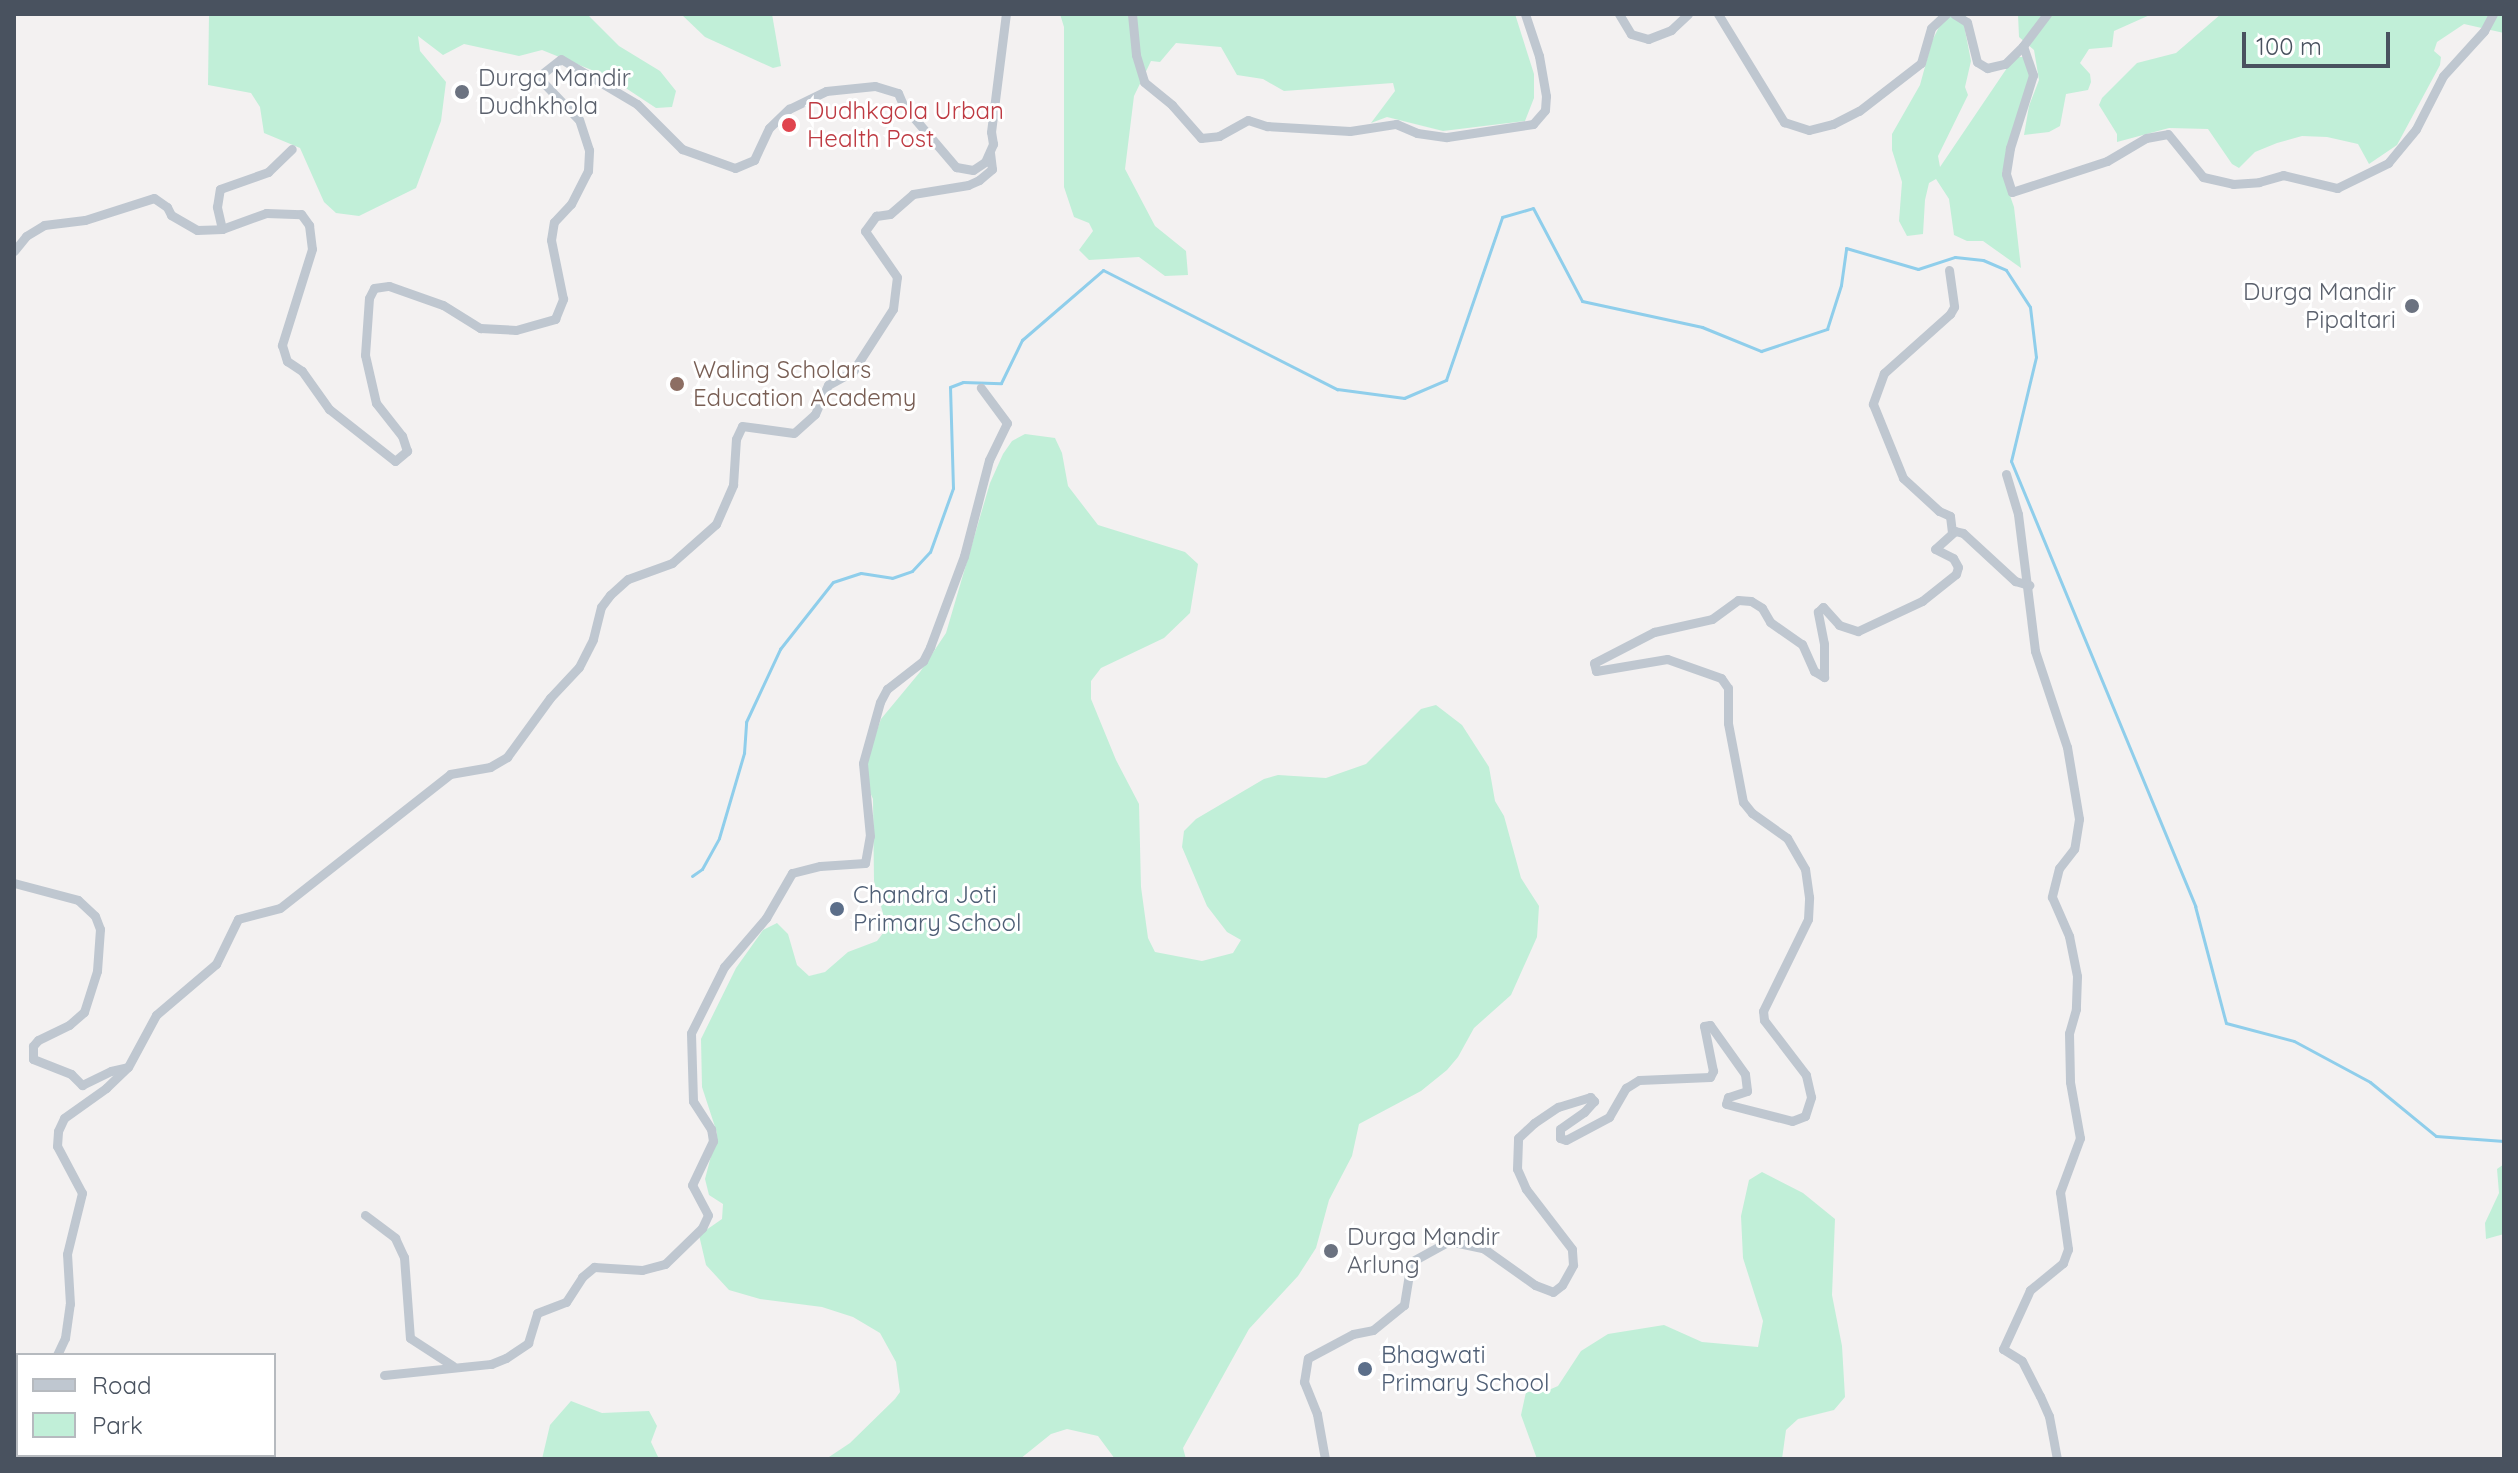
<!DOCTYPE html>
<html>
<head>
<meta charset="utf-8">
<style>
  body { margin:0 }
  #map { position:relative; width:2518px; height:1473px; overflow:hidden; background:#f3f1f1; font-family:Quicksand,sans-serif }
  div>[style] { position:absolute }
  .green>* { inset:0; background:#c1efd8 }
  .stream>* { height:3px; margin:-1.5px; padding:0 1.5px; transform-origin:1.5px; border-radius:1.5px; background:#8fceeb }
  .minor>* { height:9px; margin:-4.5px; padding:0 4.5px; transform-origin:4.5px; border-radius:4.5px; background:#bfc7d0 }
  .dots>* { width:22px; height:22px; translate:-50% -50%; box-sizing:border-box; border:4px solid #fff; border-radius:50% }
  span { translate:-50% -50%; white-space:nowrap; text-align:center; line-height:1.15; -webkit-text-stroke:6px #fff; paint-order:stroke }
  .worship-label { font-size:24px; color:#5b616d }
  .left { translate:0 -50%; text-align:left }
  .right { translate:-100% -50%; text-align:right }
  .health-label { font-size:24px; color:#be3a42 }
  .education-label { font-size:24px; color:#785e54 }
  .service-label { font-size:24px; color:#4e5e75 }
  .frame { position:absolute; inset:0; border:16px solid #49525f; pointer-events:none }
  .legend { position:absolute; left:16px; top:1353px; width:260px; height:104px; box-sizing:border-box; background:#fff; border:2px solid #b6babf; margin:0; padding:10px 14px; list-style:none; font-size:24px; color:#49525f }
  .legend li { display:flex; align-items:center; gap:16px; height:40px }
  .legend b { width:40px; border:2px solid #b6babf }
  .scale { position:absolute; left:2242px; top:32px; width:148px; height:36px; box-sizing:border-box; border:4px solid #49525f; border-top:0; padding-left:10px; font-size:24px; line-height:28px; white-space:nowrap; color:#49525f; -webkit-text-stroke:6px #fff; paint-order:stroke }
</style>
</head>
<body>
<div id="map">
  <div class="green">
    <i style="clip-path:polygon(209px 14px,587px 14px,619px 46px,660px 71px,676px 91px,672px 107px,656px 108px,609px 77px,542px 50px,519px 56px,464px 44px,443px 55px,418px 36px,420px 51px,446px 82px,441px 121px,416px 188px,359px 216px,336px 213px,324px 202px,300px 148px,264px 133px,260px 107px,251px 93px,208px 85px)"></i>
    <i style="clip-path:polygon(681px 14px,772px 14px,781px 66px,773px 68px,705px 37px)"></i>
    <i style="clip-path:polygon(1060px 14px,1515px 14px,1534px 74px,1534px 98px,1525px 121px,1443px 131px,1387px 117px,1371px 123px,1395px 91px,1393px 83px,1284px 91px,1263px 79px,1237px 75px,1221px 47px,1176px 43px,1160px 62px,1151px 61px,1134px 96px,1125px 169px,1155px 226px,1186px 251px,1188px 275px,1165px 276px,1139px 257px,1089px 260px,1079px 250px,1093px 231px,1089px 223px,1074px 217px,1064px 187px,1064px 27px)"></i>
    <i style="clip-path:polygon(1936px 14px,1968px 14px,1963px 20px,1971px 61px,1965px 87px,1968px 95px,1938px 156px,1940px 167px,2009px 65px,2018px 57px,2025px 57px,2031px 77px,2002px 173px,2014px 207px,2021px 268px,1983px 241px,1967px 241px,1954px 235px,1949px 199px,1936px 179px,1929px 183px,1925px 200px,1923px 234px,1907px 236px,1899px 221px,1902px 182px,1892px 150px,1892px 134px,1920px 85px,1932px 41px,1942px 21px)"></i>
    <i style="clip-path:polygon(2018px 14px,2152px 14px,2114px 31px,2112px 47px,2089px 49px,2080px 63px,2090px 74px,2091px 82px,2088px 90px,2066px 94px,2060px 126px,2049px 132px,2024px 135px,2029px 106px,2039px 80px,2034px 50px,2019px 37px)"></i>
    <i style="clip-path:polygon(2221px 14px,2504px 14px,2504px 33px,2464px 24px,2437px 42px,2434px 51px,2441px 57px,2440px 65px,2397px 145px,2369px 164px,2358px 144px,2327px 137px,2302px 136px,2277px 143px,2255px 152px,2239px 168px,2232px 164px,2208px 129px,2169px 128px,2117px 142px,2117px 134px,2099px 105px,2102px 98px,2137px 63px,2176px 53px)"></i>
    <i style="clip-path:polygon(1025px 434px,1055px 438px,1062px 453px,1068px 486px,1098px 525px,1185px 552px,1198px 564px,1190px 613px,1164px 638px,1101px 668px,1091px 681px,1091px 699px,1116px 760px,1139px 804px,1141px 887px,1148px 938px,1155px 952px,1202px 961px,1233px 953px,1241px 940px,1227px 932px,1207px 906px,1182px 847px,1184px 831px,1196px 819px,1264px 779px,1278px 775px,1326px 778px,1366px 764px,1421px 709px,1436px 705px,1462px 725px,1489px 767px,1495px 801px,1504px 816px,1521px 878px,1539px 906px,1537px 937px,1511px 995px,1474px 1028px,1458px 1057px,1447px 1070px,1421px 1091px,1359px 1124px,1352px 1156px,1329px 1200px,1316px 1248px,1298px 1276px,1249px 1329px,1183px 1448px,1186px 1459px,1115px 1459px,1098px 1436px,1067px 1429px,1051px 1434px,1020px 1459px,826px 1459px,850px 1443px,895px 1399px,900px 1392px,896px 1362px,880px 1333px,853px 1317px,822px 1307px,760px 1299px,729px 1290px,706px 1265px,699px 1235px,722px 1219px,723px 1204px,709px 1195px,705px 1179px,717px 1133px,702px 1087px,701px 1039px,736px 968px,763px 930px,777px 923px,788px 934px,797px 965px,809px 976px,825px 972px,848px 952px,877px 941px,887px 928px,874px 881px,873px 799px,865px 781px,865px 764px,881px 719px,920px 672px,946px 633px,990px 483px,1003px 454px,1012px 441px)"></i>
    <i style="clip-path:polygon(2504px 1164px,2504px 1234px,2486px 1239px,2485px 1223px,2499px 1193px,2497px 1169px)"></i>
    <i style="clip-path:polygon(1762px 1172px,1803px 1193px,1835px 1219px,1832px 1295px,1842px 1346px,1845px 1397px,1834px 1410px,1798px 1419px,1786px 1430px,1782px 1459px,1537px 1459px,1521px 1415px,1526px 1392px,1544px 1392px,1558px 1386px,1581px 1351px,1608px 1334px,1664px 1325px,1702px 1342px,1758px 1347px,1763px 1321px,1743px 1258px,1741px 1216px,1749px 1180px)"></i>
    <i style="clip-path:polygon(571px 1401px,602px 1413px,649px 1411px,657px 1426px,651px 1442px,659px 1459px,542px 1459px,550px 1425px)"></i>
  </div>
  <div class="stream">
    <i style="left:692px;top:876px;width:12px;rotate:-35deg"></i>
    <i style="left:702px;top:869px;width:35px;rotate:-61deg"></i>
    <i style="left:719px;top:838px;width:89px;rotate:-73.6deg"></i>
    <i style="left:744px;top:753px;width:31px;rotate:-86deg"></i>
    <i style="left:746px;top:722px;width:81px;rotate:-65deg"></i>
    <i style="left:780px;top:649px;width:85px;rotate:-51.7deg"></i>
    <i style="left:833px;top:582px;width:29px;rotate:-18deg"></i>
    <i style="left:861px;top:573px;width:31px;rotate:9deg"></i>
    <i style="left:892px;top:578px;width:21px;rotate:-19deg"></i>
    <i style="left:912px;top:571px;width:26px;rotate:-47deg"></i>
    <i style="left:930px;top:552px;width:68px;rotate:-70.2deg"></i>
    <i style="left:953px;top:488px;width:101px;rotate:-91.7deg"></i>
    <i style="left:950px;top:387px;width:14px;rotate:-21deg"></i>
    <i style="left:963px;top:382px;width:38px;rotate:2deg"></i>
    <i style="left:1001px;top:383px;width:48px;rotate:-64deg"></i>
    <i style="left:1022px;top:340px;width:107px;rotate:-40.8deg"></i>
    <i style="left:1103px;top:270px;width:263px;rotate:27deg"></i>
    <i style="left:1337px;top:389px;width:68px;rotate:7.7deg"></i>
    <i style="left:1404px;top:398px;width:46px;rotate:-23.2deg"></i>
    <i style="left:1446px;top:380px;width:172px;rotate:-71deg"></i>
    <i style="left:1502px;top:217px;width:32px;rotate:-16deg"></i>
    <i style="left:1533px;top:208px;width:105px;rotate:62.2deg"></i>
    <i style="left:1582px;top:301px;width:123px;rotate:12.2deg"></i>
    <i style="left:1702px;top:327px;width:64px;rotate:22.1deg"></i>
    <i style="left:1761px;top:351px;width:70px;rotate:-18.4deg"></i>
    <i style="left:1827px;top:329px;width:46px;rotate:-72.3deg"></i>
    <i style="left:1841px;top:285px;width:37px;rotate:-82deg"></i>
    <i style="left:1846px;top:248px;width:75px;rotate:16.3deg"></i>
    <i style="left:1918px;top:269px;width:39px;rotate:-18deg"></i>
    <i style="left:1955px;top:257px;width:28px;rotate:6deg"></i>
    <i style="left:1983px;top:260px;width:25px;rotate:23deg"></i>
    <i style="left:2006px;top:270px;width:44px;rotate:57deg"></i>
    <i style="left:2030px;top:307px;width:50px;rotate:83.2deg"></i>
    <i style="left:2036px;top:357px;width:107px;rotate:103.5deg"></i>
    <i style="left:2011px;top:461px;width:482px;rotate:67.5deg"></i>
    <i style="left:2195px;top:906px;width:121px;rotate:75.2deg"></i>
    <i style="left:2226px;top:1023px;width:70px;rotate:14.8deg"></i>
    <i style="left:2294px;top:1041px;width:86px;rotate:28.3deg"></i>
    <i style="left:2370px;top:1082px;width:85px;rotate:39.3deg"></i>
    <i style="left:2436px;top:1136px;width:68px;rotate:4.2deg"></i>
  </div>
  <div class="minor">
    <i style="left:1132px;top:14px;width:41px;rotate:84.4deg"></i>
    <i style="left:1136px;top:55px;width:28px;rotate:73deg"></i>
    <i style="left:1144px;top:82px;width:36px;rotate:39deg"></i>
    <i style="left:1172px;top:105px;width:44px;rotate:48.7deg"></i>
    <i style="left:1201px;top:138px;width:18px;rotate:-6deg"></i>
    <i style="left:1219px;top:136px;width:33px;rotate:-29deg"></i>
    <i style="left:1248px;top:120px;width:20px;rotate:18deg"></i>
    <i style="left:1267px;top:126px;width:83px;rotate:3.4deg"></i>
    <i style="left:1350px;top:131px;width:47px;rotate:-8.7deg"></i>
    <i style="left:1396px;top:124px;width:23px;rotate:23deg"></i>
    <i style="left:1417px;top:133px;width:30px;rotate:8deg"></i>
    <i style="left:1447px;top:137px;width:87px;rotate:-8.6deg"></i>
    <i style="left:1533px;top:124px;width:18px;rotate:-49deg"></i>
    <i style="left:1545px;top:110px;width:14px;rotate:-86deg"></i>
    <i style="left:1546px;top:96px;width:41px;rotate:-99.9deg"></i>
    <i style="left:1539px;top:56px;width:44px;rotate:-108.4deg"></i>
    <i style="left:1619px;top:14px;width:23px;rotate:59deg"></i>
    <i style="left:1631px;top:34px;width:18px;rotate:16deg"></i>
    <i style="left:1648px;top:39px;width:25px;rotate:-21deg"></i>
    <i style="left:1671px;top:30px;width:23px;rotate:-43deg"></i>
    <i style="left:1718px;top:14px;width:127px;rotate:58.6deg"></i>
    <i style="left:1784px;top:122px;width:26px;rotate:18deg"></i>
    <i style="left:1809px;top:130px;width:25px;rotate:-14deg"></i>
    <i style="left:1833px;top:124px;width:29px;rotate:-27deg"></i>
    <i style="left:1859px;top:111px;width:78px;rotate:-37.7deg"></i>
    <i style="left:1921px;top:63px;width:36px;rotate:-74deg"></i>
    <i style="left:1931px;top:28px;width:21px;rotate:-43deg"></i>
    <i style="left:1954px;top:14px;width:15px;rotate:32deg"></i>
    <i style="left:1967px;top:22px;width:41px;rotate:76deg"></i>
    <i style="left:1977px;top:62px;width:12px;rotate:31deg"></i>
    <i style="left:1987px;top:68px;width:18px;rotate:-13deg"></i>
    <i style="left:2005px;top:64px;width:25px;rotate:-45deg"></i>
    <i style="left:2023px;top:46px;width:31px;rotate:71deg"></i>
    <i style="left:2033px;top:75px;width:77px;rotate:107.5deg"></i>
    <i style="left:2010px;top:148px;width:26px;rotate:99deg"></i>
    <i style="left:2006px;top:174px;width:19px;rotate:72deg"></i>
    <i style="left:2012px;top:192px;width:100px;rotate:-18.1deg"></i>
    <i style="left:2107px;top:161px;width:45px;rotate:-30.5deg"></i>
    <i style="left:2146px;top:138px;width:22px;rotate:-10deg"></i>
    <i style="left:2168px;top:134px;width:55px;rotate:50.9deg"></i>
    <i style="left:2203px;top:177px;width:31px;rotate:13deg"></i>
    <i style="left:2233px;top:184px;width:26px;rotate:-4deg"></i>
    <i style="left:2259px;top:182px;width:25px;rotate:-16deg"></i>
    <i style="left:2283px;top:175px;width:56px;rotate:13.5deg"></i>
    <i style="left:2337px;top:188px;width:57px;rotate:-26.1deg"></i>
    <i style="left:2388px;top:163px;width:44px;rotate:-50.5deg"></i>
    <i style="left:2416px;top:129px;width:59px;rotate:-63deg"></i>
    <i style="left:2443px;top:76px;width:61px;rotate:-47.7deg"></i>
    <i style="left:2484px;top:31px;width:19px;rotate:-62deg"></i>
    <i style="left:2023px;top:46px;width:40px;rotate:-53deg"></i>
    <i style="left:222px;top:229px;width:23px;rotate:-103deg"></i>
    <i style="left:217px;top:207px;width:18px;rotate:-81deg"></i>
    <i style="left:220px;top:189px;width:51px;rotate:-19.5deg"></i>
    <i style="left:268px;top:172px;width:33px;rotate:-44deg"></i>
    <i style="left:14px;top:251px;width:19px;rotate:-51deg"></i>
    <i style="left:26px;top:236px;width:21px;rotate:-31deg"></i>
    <i style="left:44px;top:225px;width:41px;rotate:-7deg"></i>
    <i style="left:85px;top:220px;width:72px;rotate:-17.7deg"></i>
    <i style="left:154px;top:198px;width:16px;rotate:35deg"></i>
    <i style="left:167px;top:207px;width:9px;rotate:63deg"></i>
    <i style="left:171px;top:215px;width:30px;rotate:30deg"></i>
    <i style="left:197px;top:230px;width:25px;rotate:-2deg"></i>
    <i style="left:222px;top:229px;width:47px;rotate:-20deg"></i>
    <i style="left:266px;top:213px;width:35px;rotate:2deg"></i>
    <i style="left:301px;top:214px;width:14px;rotate:54deg"></i>
    <i style="left:309px;top:225px;width:24px;rotate:83deg"></i>
    <i style="left:312px;top:249px;width:101px;rotate:107.4deg"></i>
    <i style="left:282px;top:345px;width:17px;rotate:73deg"></i>
    <i style="left:287px;top:361px;width:18px;rotate:34deg"></i>
    <i style="left:302px;top:371px;width:47px;rotate:54.6deg"></i>
    <i style="left:329px;top:409px;width:84px;rotate:38.2deg"></i>
    <i style="left:395px;top:461px;width:16px;rotate:-40deg"></i>
    <i style="left:407px;top:451px;width:16px;rotate:-108deg"></i>
    <i style="left:402px;top:436px;width:42px;rotate:-128.2deg"></i>
    <i style="left:376px;top:403px;width:49px;rotate:-102.9deg"></i>
    <i style="left:365px;top:355px;width:57px;rotate:-86deg"></i>
    <i style="left:369px;top:298px;width:11px;rotate:-63deg"></i>
    <i style="left:374px;top:288px;width:15px;rotate:-8deg"></i>
    <i style="left:389px;top:286px;width:57px;rotate:19.4deg"></i>
    <i style="left:443px;top:305px;width:44px;rotate:31.9deg"></i>
    <i style="left:480px;top:328px;width:36px;rotate:3deg"></i>
    <i style="left:516px;top:330px;width:41px;rotate:-15.8deg"></i>
    <i style="left:555px;top:319px;width:22px;rotate:-68deg"></i>
    <i style="left:563px;top:299px;width:60px;rotate:-101.5deg"></i>
    <i style="left:551px;top:240px;width:18px;rotate:-81deg"></i>
    <i style="left:554px;top:222px;width:25px;rotate:-47deg"></i>
    <i style="left:571px;top:204px;width:37px;rotate:-63deg"></i>
    <i style="left:588px;top:171px;width:21px;rotate:-87deg"></i>
    <i style="left:589px;top:150px;width:32px;rotate:-108deg"></i>
    <i style="left:579px;top:120px;width:59px;rotate:-133.6deg"></i>
    <i style="left:538px;top:77px;width:29px;rotate:-38deg"></i>
    <i style="left:561px;top:59px;width:88px;rotate:30.6deg"></i>
    <i style="left:637px;top:104px;width:64px;rotate:45deg"></i>
    <i style="left:682px;top:149px;width:56px;rotate:19.7deg"></i>
    <i style="left:735px;top:168px;width:21px;rotate:-23deg"></i>
    <i style="left:754px;top:160px;width:35px;rotate:-65deg"></i>
    <i style="left:769px;top:128px;width:28px;rotate:-44deg"></i>
    <i style="left:789px;top:109px;width:41px;rotate:-25.9deg"></i>
    <i style="left:826px;top:91px;width:49px;rotate:-5.8deg"></i>
    <i style="left:875px;top:86px;width:24px;rotate:17deg"></i>
    <i style="left:898px;top:93px;width:13px;rotate:67deg"></i>
    <i style="left:903px;top:105px;width:82px;rotate:49.5deg"></i>
    <i style="left:956px;top:167px;width:17px;rotate:10deg"></i>
    <i style="left:973px;top:170px;width:14px;rotate:-34deg"></i>
    <i style="left:985px;top:162px;width:20px;rotate:-66deg"></i>
    <i style="left:993px;top:144px;width:12px;rotate:-99deg"></i>
    <i style="left:991px;top:132px;width:119px;rotate:-82.8deg"></i>
    <i style="left:1949px;top:270px;width:37px;rotate:82deg"></i>
    <i style="left:1954px;top:307px;width:8px;rotate:120deg"></i>
    <i style="left:1950px;top:314px;width:89px;rotate:138.2deg"></i>
    <i style="left:1884px;top:373px;width:33px;rotate:110deg"></i>
    <i style="left:1873px;top:404px;width:80px;rotate:67.9deg"></i>
    <i style="left:1903px;top:478px;width:49px;rotate:42.5deg"></i>
    <i style="left:1939px;top:511px;width:12px;rotate:24deg"></i>
    <i style="left:1950px;top:516px;width:16px;rotate:83deg"></i>
    <i style="left:2006px;top:474px;width:42px;rotate:73.3deg"></i>
    <i style="left:2018px;top:514px;width:138px;rotate:82.9deg"></i>
    <i style="left:2035px;top:651px;width:101px;rotate:71.6deg"></i>
    <i style="left:2067px;top:747px;width:73px;rotate:80.5deg"></i>
    <i style="left:2079px;top:819px;width:30px;rotate:99deg"></i>
    <i style="left:2074px;top:849px;width:24px;rotate:128deg"></i>
    <i style="left:2059px;top:868px;width:30px;rotate:104deg"></i>
    <i style="left:2052px;top:897px;width:43px;rotate:66.4deg"></i>
    <i style="left:2069px;top:936px;width:41px;rotate:78.7deg"></i>
    <i style="left:2077px;top:976px;width:33px;rotate:92deg"></i>
    <i style="left:2076px;top:1009px;width:25px;rotate:106deg"></i>
    <i style="left:2069px;top:1033px;width:49px;rotate:88.8deg"></i>
    <i style="left:2070px;top:1082px;width:57px;rotate:79.9deg"></i>
    <i style="left:2080px;top:1138px;width:58px;rotate:110.3deg"></i>
    <i style="left:2060px;top:1192px;width:58px;rotate:82deg"></i>
    <i style="left:2068px;top:1249px;width:15px;rotate:110deg"></i>
    <i style="left:2063px;top:1263px;width:43px;rotate:140.7deg"></i>
    <i style="left:2030px;top:1290px;width:65px;rotate:114.6deg"></i>
    <i style="left:2003px;top:1349px;width:22px;rotate:32deg"></i>
    <i style="left:2022px;top:1361px;width:39px;rotate:63deg"></i>
    <i style="left:2040px;top:1396px;width:22px;rotate:66deg"></i>
    <i style="left:2049px;top:1416px;width:44px;rotate:79.5deg"></i>
    <i style="left:14px;top:883px;width:66px;rotate:14.9deg"></i>
    <i style="left:78px;top:900px;width:23px;rotate:43deg"></i>
    <i style="left:95px;top:916px;width:14px;rotate:69deg"></i>
    <i style="left:100px;top:929px;width:42px;rotate:94.1deg"></i>
    <i style="left:97px;top:971px;width:43px;rotate:107.6deg"></i>
    <i style="left:84px;top:1012px;width:20px;rotate:139deg"></i>
    <i style="left:69px;top:1025px;width:34px;rotate:154deg"></i>
    <i style="left:38px;top:1040px;width:8px;rotate:130deg"></i>
    <i style="left:33px;top:1046px;width:13px;rotate:90deg"></i>
    <i style="left:33px;top:1059px;width:41px;rotate:21.5deg"></i>
    <i style="left:71px;top:1074px;width:16px;rotate:45deg"></i>
    <i style="left:82px;top:1085px;width:32px;rotate:-26deg"></i>
    <i style="left:111px;top:1071px;width:17px;rotate:-13deg"></i>
    <i style="left:365px;top:1215px;width:38px;rotate:37deg"></i>
    <i style="left:395px;top:1238px;width:21px;rotate:65deg"></i>
    <i style="left:404px;top:1257px;width:81px;rotate:85.8deg"></i>
    <i style="left:410px;top:1338px;width:51px;rotate:33.1deg"></i>
    <i style="left:57px;top:1355px;width:19px;rotate:-65deg"></i>
    <i style="left:65px;top:1338px;width:34px;rotate:-82deg"></i>
    <i style="left:70px;top:1304px;width:50px;rotate:-93.4deg"></i>
    <i style="left:67px;top:1254px;width:63px;rotate:-76.2deg"></i>
    <i style="left:82px;top:1193px;width:53px;rotate:-118deg"></i>
    <i style="left:57px;top:1146px;width:15px;rotate:-86deg"></i>
    <i style="left:58px;top:1131px;width:14px;rotate:-65deg"></i>
    <i style="left:64px;top:1118px;width:52px;rotate:-35.5deg"></i>
    <i style="left:106px;top:1088px;width:30px;rotate:-44deg"></i>
    <i style="left:128px;top:1067px;width:59px;rotate:-61.7deg"></i>
    <i style="left:156px;top:1015px;width:79px;rotate:-40.4deg"></i>
    <i style="left:216px;top:964px;width:50px;rotate:-63.9deg"></i>
    <i style="left:238px;top:919px;width:43px;rotate:-14.7deg"></i>
    <i style="left:280px;top:908px;width:216px;rotate:-38.2deg"></i>
    <i style="left:450px;top:774px;width:41px;rotate:-9.9deg"></i>
    <i style="left:490px;top:767px;width:20px;rotate:-30deg"></i>
    <i style="left:507px;top:757px;width:73px;rotate:-53.9deg"></i>
    <i style="left:550px;top:698px;width:42px;rotate:-46.9deg"></i>
    <i style="left:579px;top:667px;width:31px;rotate:-63deg"></i>
    <i style="left:593px;top:639px;width:33px;rotate:-76deg"></i>
    <i style="left:601px;top:607px;width:15px;rotate:-53deg"></i>
    <i style="left:610px;top:595px;width:24px;rotate:-42deg"></i>
    <i style="left:628px;top:579px;width:47px;rotate:-20deg"></i>
    <i style="left:672px;top:563px;width:59px;rotate:-41.6deg"></i>
    <i style="left:716px;top:524px;width:43px;rotate:-66.4deg"></i>
    <i style="left:733px;top:485px;width:46px;rotate:-86.3deg"></i>
    <i style="left:736px;top:439px;width:14px;rotate:-65deg"></i>
    <i style="left:742px;top:426px;width:52px;rotate:7.7deg"></i>
    <i style="left:794px;top:433px;width:28px;rotate:-42deg"></i>
    <i style="left:815px;top:414px;width:32px;rotate:-66deg"></i>
    <i style="left:828px;top:385px;width:29px;rotate:-29deg"></i>
    <i style="left:853px;top:371px;width:74px;rotate:-57.2deg"></i>
    <i style="left:893px;top:309px;width:32px;rotate:-83deg"></i>
    <i style="left:897px;top:277px;width:56px;rotate:-124.8deg"></i>
    <i style="left:865px;top:231px;width:19px;rotate:-54deg"></i>
    <i style="left:876px;top:216px;width:14px;rotate:-8deg"></i>
    <i style="left:890px;top:214px;width:30px;rotate:-41deg"></i>
    <i style="left:913px;top:194px;width:56px;rotate:-9.3deg"></i>
    <i style="left:968px;top:185px;width:12px;rotate:-24deg"></i>
    <i style="left:979px;top:180px;width:17px;rotate:-40deg"></i>
    <i style="left:992px;top:169px;width:16px;rotate:-97deg"></i>
    <i style="left:384px;top:1375px;width:108px;rotate:-5.9deg"></i>
    <i style="left:491px;top:1364px;width:16px;rotate:-22deg"></i>
    <i style="left:506px;top:1358px;width:27px;rotate:-34deg"></i>
    <i style="left:528px;top:1343px;width:31px;rotate:-73deg"></i>
    <i style="left:537px;top:1313px;width:31px;rotate:-21deg"></i>
    <i style="left:566px;top:1302px;width:30px;rotate:-57deg"></i>
    <i style="left:582px;top:1277px;width:16px;rotate:-40deg"></i>
    <i style="left:594px;top:1267px;width:48px;rotate:3.6deg"></i>
    <i style="left:642px;top:1270px;width:24px;rotate:-15deg"></i>
    <i style="left:665px;top:1264px;width:52px;rotate:-44.2deg"></i>
    <i style="left:702px;top:1228px;width:14px;rotate:-65deg"></i>
    <i style="left:708px;top:1215px;width:34px;rotate:-118deg"></i>
    <i style="left:692px;top:1185px;width:49px;rotate:-64.5deg"></i>
    <i style="left:713px;top:1141px;width:12px;rotate:-99deg"></i>
    <i style="left:711px;top:1129px;width:33px;rotate:-123deg"></i>
    <i style="left:693px;top:1101px;width:68px;rotate:-91.7deg"></i>
    <i style="left:691px;top:1033px;width:74px;rotate:-63.4deg"></i>
    <i style="left:724px;top:967px;width:65px;rotate:-49.4deg"></i>
    <i style="left:766px;top:918px;width:52px;rotate:-60deg"></i>
    <i style="left:792px;top:873px;width:29px;rotate:-14deg"></i>
    <i style="left:820px;top:866px;width:45px;rotate:-3.8deg"></i>
    <i style="left:865px;top:863px;width:27px;rotate:-80deg"></i>
    <i style="left:870px;top:836px;width:73px;rotate:-95.5deg"></i>
    <i style="left:863px;top:763px;width:63px;rotate:-74.4deg"></i>
    <i style="left:880px;top:702px;width:15px;rotate:-62deg"></i>
    <i style="left:887px;top:689px;width:46px;rotate:-37.9deg"></i>
    <i style="left:923px;top:661px;width:16px;rotate:-63deg"></i>
    <i style="left:930px;top:647px;width:97px;rotate:-69.5deg"></i>
    <i style="left:964px;top:556px;width:99px;rotate:-75.4deg"></i>
    <i style="left:989px;top:460px;width:41px;rotate:-64.1deg"></i>
    <i style="left:1007px;top:423px;width:44px;rotate:-126.6deg"></i>
    <i style="left:14px;top:1424px;width:10px;rotate:-66deg"></i>
    <i style="left:24px;top:1455px;width:4px;rotate:76deg"></i>
    <i style="left:1325px;top:1459px;width:46px;rotate:-100.1deg"></i>
    <i style="left:1317px;top:1414px;width:35px;rotate:-112deg"></i>
    <i style="left:1304px;top:1382px;width:24px;rotate:-81deg"></i>
    <i style="left:1308px;top:1358px;width:51px;rotate:-28.1deg"></i>
    <i style="left:1353px;top:1334px;width:20px;rotate:-11deg"></i>
    <i style="left:1373px;top:1330px;width:40px;rotate:-39deg"></i>
    <i style="left:1404px;top:1305px;width:44px;rotate:-80.8deg"></i>
    <i style="left:1411px;top:1262px;width:43px;rotate:-28.9deg"></i>
    <i style="left:1449px;top:1241px;width:35px;rotate:12deg"></i>
    <i style="left:1483px;top:1248px;width:64px;rotate:35.4deg"></i>
    <i style="left:1535px;top:1285px;width:19px;rotate:21deg"></i>
    <i style="left:1553px;top:1292px;width:11px;rotate:-38deg"></i>
    <i style="left:1562px;top:1285px;width:23px;rotate:-61deg"></i>
    <i style="left:1573px;top:1265px;width:16px;rotate:-94deg"></i>
    <i style="left:1572px;top:1249px;width:76px;rotate:-127.5deg"></i>
    <i style="left:1526px;top:1189px;width:22px;rotate:-114deg"></i>
    <i style="left:1517px;top:1169px;width:31px;rotate:-88deg"></i>
    <i style="left:1518px;top:1138px;width:22px;rotate:-43deg"></i>
    <i style="left:1534px;top:1123px;width:29px;rotate:-34deg"></i>
    <i style="left:1558px;top:1107px;width:34px;rotate:-17deg"></i>
    <i style="left:1590px;top:1097px;width:6px;rotate:45deg"></i>
    <i style="left:1594px;top:1101px;width:15px;rotate:132deg"></i>
    <i style="left:1584px;top:1112px;width:29px;rotate:145deg"></i>
    <i style="left:1560px;top:1129px;width:9px;rotate:90deg"></i>
    <i style="left:1560px;top:1138px;width:6px;rotate:18deg"></i>
    <i style="left:1566px;top:1140px;width:49px;rotate:-28.1deg"></i>
    <i style="left:1609px;top:1117px;width:34px;rotate:-60deg"></i>
    <i style="left:1626px;top:1088px;width:15px;rotate:-32deg"></i>
    <i style="left:1639px;top:1080px;width:71px;rotate:-2.4deg"></i>
    <i style="left:1710px;top:1077px;width:7px;rotate:-63deg"></i>
    <i style="left:1713px;top:1071px;width:46px;rotate:-101.3deg"></i>
    <i style="left:1704px;top:1026px;width:6px;rotate:-9deg"></i>
    <i style="left:1710px;top:1025px;width:60px;rotate:54.5deg"></i>
    <i style="left:1745px;top:1074px;width:17px;rotate:83deg"></i>
    <i style="left:1747px;top:1091px;width:20px;rotate:162deg"></i>
    <i style="left:1728px;top:1097px;width:7px;rotate:106deg"></i>
    <i style="left:1726px;top:1104px;width:68px;rotate:14.4deg"></i>
    <i style="left:1792px;top:1121px;width:14px;rotate:-21deg"></i>
    <i style="left:1805px;top:1116px;width:20px;rotate:-72deg"></i>
    <i style="left:1811px;top:1097px;width:23px;rotate:-103deg"></i>
    <i style="left:1806px;top:1075px;width:69px;rotate:-127.4deg"></i>
    <i style="left:1764px;top:1020px;width:9px;rotate:-96deg"></i>
    <i style="left:1763px;top:1011px;width:102px;rotate:-63.9deg"></i>
    <i style="left:1808px;top:919px;width:22px;rotate:-87deg"></i>
    <i style="left:1809px;top:897px;width:28px;rotate:-98deg"></i>
    <i style="left:1805px;top:869px;width:36px;rotate:-120deg"></i>
    <i style="left:1787px;top:838px;width:43px;rotate:-144.5deg"></i>
    <i style="left:1752px;top:813px;width:14px;rotate:-129deg"></i>
    <i style="left:1743px;top:802px;width:80px;rotate:-100.8deg"></i>
    <i style="left:1728px;top:723px;width:35px;rotate:-90deg"></i>
    <i style="left:1728px;top:688px;width:12px;rotate:-125deg"></i>
    <i style="left:1721px;top:678px;width:57px;rotate:-160.6deg"></i>
    <i style="left:1667px;top:659px;width:72px;rotate:170.4deg"></i>
    <i style="left:1596px;top:671px;width:8px;rotate:-104deg"></i>
    <i style="left:1594px;top:663px;width:68px;rotate:-27.3deg"></i>
    <i style="left:1654px;top:632px;width:59px;rotate:-12.6deg"></i>
    <i style="left:1712px;top:619px;width:32px;rotate:-36deg"></i>
    <i style="left:1738px;top:600px;width:13px;rotate:4deg"></i>
    <i style="left:1751px;top:601px;width:13px;rotate:32deg"></i>
    <i style="left:1762px;top:608px;width:16px;rotate:60deg"></i>
    <i style="left:1770px;top:622px;width:39px;rotate:35deg"></i>
    <i style="left:1802px;top:644px;width:30px;rotate:66deg"></i>
    <i style="left:1814px;top:671px;width:12px;rotate:31deg"></i>
    <i style="left:1824px;top:677px;width:33px;rotate:-90deg"></i>
    <i style="left:1824px;top:644px;width:33px;rotate:-101deg"></i>
    <i style="left:1818px;top:612px;width:7px;rotate:-45deg"></i>
    <i style="left:1823px;top:607px;width:24px;rotate:48deg"></i>
    <i style="left:1839px;top:625px;width:20px;rotate:18deg"></i>
    <i style="left:1858px;top:631px;width:71px;rotate:-25.1deg"></i>
    <i style="left:1922px;top:601px;width:43px;rotate:-38.5deg"></i>
    <i style="left:1956px;top:574px;width:7px;rotate:-74deg"></i>
    <i style="left:1958px;top:567px;width:10px;rotate:-119deg"></i>
    <i style="left:1953px;top:558px;width:20px;rotate:-153deg"></i>
    <i style="left:1935px;top:549px;width:27px;rotate:-42deg"></i>
    <i style="left:1955px;top:531px;width:8px;rotate:14deg"></i>
    <i style="left:1963px;top:533px;width:71px;rotate:42.7deg"></i>
    <i style="left:2015px;top:581px;width:15px;rotate:16deg"></i>
  </div>
  <div class="dots">
    <i style="left:462px;top:92px;background:#6b7280"></i>
    <i style="left:789px;top:125px;background:#e0444e"></i>
    <i style="left:2412px;top:306px;background:#6b7280"></i>
    <i style="left:677px;top:384px;background:#8d6e63"></i>
    <i style="left:837px;top:909px;background:#5c6f8a"></i>
    <i style="left:1331px;top:1251px;background:#6b7280"></i>
    <i style="left:1365px;top:1369px;background:#5c6f8a"></i>
  </div>
  <div class="worship-label">
    <span class="left" style="left:478px;top:92px">Durga Mandir<br>Dudhkhola</span>
    <span class="right" style="left:2396px;top:306px">Durga Mandir<br>Pipaltari</span>
    <span class="left" style="left:1347px;top:1251px">Durga Mandir<br>Arlung</span>
  </div>
  <div class="health-label">
    <span class="left" style="left:807px;top:125px">Dudhkgola Urban<br>Health Post</span>
  </div>
  <div class="education-label">
    <span class="left" style="left:693px;top:384px">Waling Scholars<br>Education Academy</span>
  </div>
  <div class="service-label">
    <span class="left" style="left:853px;top:909px">Chandra Joti<br>Primary School</span>
    <span class="left" style="left:1381px;top:1369px">Bhagwati<br>Primary School</span>
  </div>
  <div class="frame"></div>
  <ul class="legend">
  <li><b style="height:10px;background:#bfc7d0"></b>Road</li>
  <li><b style="height:22px;background:#c1efd8"></b>Park</li>
  </ul>
  <div class="scale">100 m</div>
</div>
</body>
</html>
